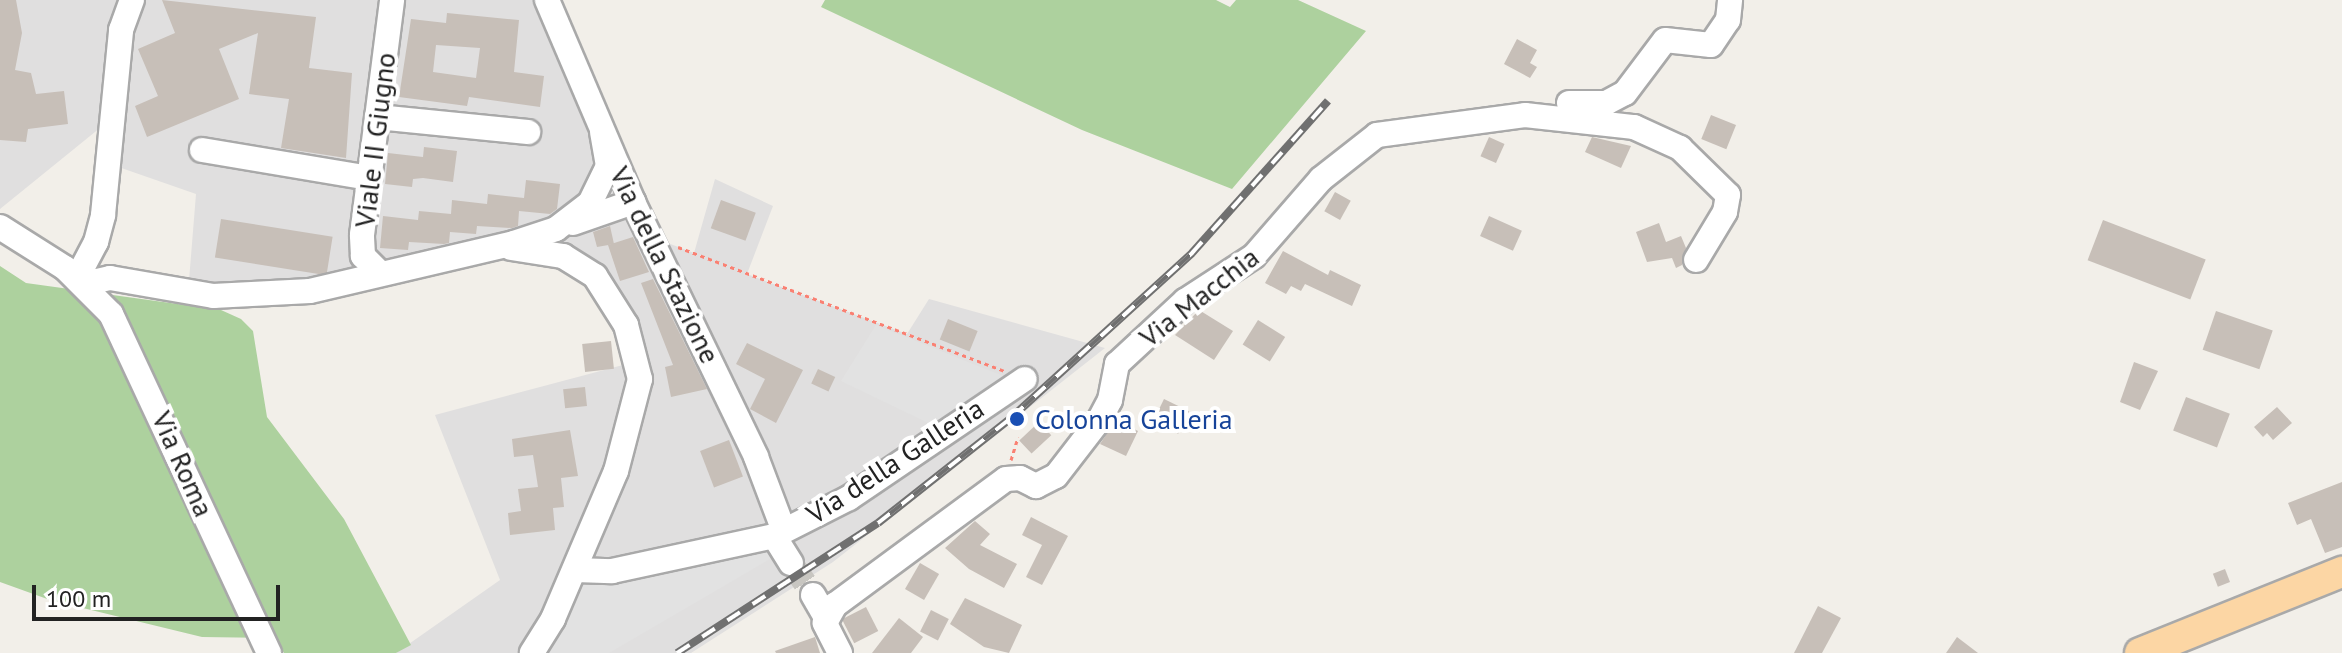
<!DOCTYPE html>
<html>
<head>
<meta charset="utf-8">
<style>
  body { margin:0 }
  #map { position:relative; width:2342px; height:653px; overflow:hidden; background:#f2efe9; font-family:"PT Sans",sans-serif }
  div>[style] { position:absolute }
  .residential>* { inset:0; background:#e0dfdf }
  .forest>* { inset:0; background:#add19e }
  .parking>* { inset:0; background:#e2e2e2 }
  .building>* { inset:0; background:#c7bfb8; transform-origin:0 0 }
  .minor-tunnel>* { height:24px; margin-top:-12px; transform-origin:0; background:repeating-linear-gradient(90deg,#c8c6c1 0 24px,transparent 0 36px) }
  .path>* { height:3px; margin-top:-1.5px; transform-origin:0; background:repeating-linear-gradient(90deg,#fa8072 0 4px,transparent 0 8px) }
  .roads { filter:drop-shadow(2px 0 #a9a9a9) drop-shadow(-2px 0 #a9a9a9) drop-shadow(0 2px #a9a9a9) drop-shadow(0 -2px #a9a9a9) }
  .minor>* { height:24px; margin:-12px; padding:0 12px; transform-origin:12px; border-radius:12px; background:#fff }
  .major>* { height:30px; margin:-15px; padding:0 15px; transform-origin:15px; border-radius:15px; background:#fcd6a4 }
  .rail>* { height:8px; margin-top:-4px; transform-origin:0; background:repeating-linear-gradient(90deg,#fff 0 15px,#707070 0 30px); box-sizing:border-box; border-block:2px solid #707070 }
  .dots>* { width:22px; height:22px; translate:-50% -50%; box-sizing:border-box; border:4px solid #fff; border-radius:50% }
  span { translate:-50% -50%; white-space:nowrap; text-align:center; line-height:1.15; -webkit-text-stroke:8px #fff; paint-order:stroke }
  .street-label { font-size:28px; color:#222 }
  .transit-label { font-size:28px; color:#164399 }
  .left { translate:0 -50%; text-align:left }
  .scale { position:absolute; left:32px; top:585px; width:248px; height:36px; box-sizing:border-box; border:4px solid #222; border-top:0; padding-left:10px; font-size:24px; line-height:28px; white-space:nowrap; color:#222; -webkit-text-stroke:6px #fff; paint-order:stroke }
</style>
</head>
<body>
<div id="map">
  <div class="residential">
    <i style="clip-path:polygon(0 0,547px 0,652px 237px,694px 253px,715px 179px,773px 206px,747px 274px,907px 334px,929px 299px,1105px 348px,833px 562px,691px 653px,396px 653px,500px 580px,435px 415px,638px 361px,604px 286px,563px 256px,497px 247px,379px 272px,188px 293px,196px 194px,107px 163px,111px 119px,0 209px)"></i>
  </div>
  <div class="forest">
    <i style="clip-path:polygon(825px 0,1216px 0,1230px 7px,1236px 0,1298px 0,1366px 31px,1232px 189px,1082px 130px,821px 7px)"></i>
    <i style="clip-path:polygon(0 266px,26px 283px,221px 310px,241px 319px,253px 331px,267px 417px,344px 519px,411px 645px,396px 653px,284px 653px,276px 638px,202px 637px,50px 600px,0 582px)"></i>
  </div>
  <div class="parking">
    <i style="clip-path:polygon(876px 325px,1018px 382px,945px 431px,841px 381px)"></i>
    <i style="clip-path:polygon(774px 536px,775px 556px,609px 653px,545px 653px,576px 570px)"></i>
  </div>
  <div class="building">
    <i style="clip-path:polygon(0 0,16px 0,22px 33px,15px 70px,31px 73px,36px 94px,64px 91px,68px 124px,28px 129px,26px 142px,0 140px)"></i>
    <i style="clip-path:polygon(162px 0,316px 17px,309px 68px,352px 73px,346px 158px,281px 148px,289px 99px,249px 94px,258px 33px,219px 49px,239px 99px,147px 137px,135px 106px,158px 96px,138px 49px,175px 33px)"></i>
    <i style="clip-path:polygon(evenodd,447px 13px,519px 20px,514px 72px,544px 76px,540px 107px,469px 97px,467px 106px,399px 97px,411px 19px,446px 23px,447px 13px,436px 45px,480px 48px,476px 78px,433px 72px,436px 45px)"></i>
    <i style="clip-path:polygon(1517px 39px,1537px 50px,1530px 63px,1537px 67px,1530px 78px,1504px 64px)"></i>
    <i style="left:1711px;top:115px;width:27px;height:26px;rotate:22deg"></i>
    <i style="left:1489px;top:137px;width:17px;height:21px;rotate:24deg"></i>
    <i style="clip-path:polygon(1592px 137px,1631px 146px,1621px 168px,1585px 152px)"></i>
    <i style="clip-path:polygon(424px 147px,457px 151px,453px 182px,423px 178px,413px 179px,412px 187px,385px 184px,388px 153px,423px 157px)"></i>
    <i style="clip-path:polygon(526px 180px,560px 184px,557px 209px,550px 214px,519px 211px,518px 226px,512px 228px,477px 226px,476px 234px,450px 232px,449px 243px,444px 244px,409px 242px,408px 250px,380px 248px,383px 216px,418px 220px,419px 211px,451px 214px,452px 200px,487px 204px,488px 194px,524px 198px)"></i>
    <i style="left:1335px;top:192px;width:18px;height:22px;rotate:29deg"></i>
    <i style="left:721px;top:200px;width:37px;height:30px;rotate:20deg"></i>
    <i style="left:1489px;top:216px;width:36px;height:22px;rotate:24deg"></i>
    <i style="left:221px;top:219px;width:113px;height:39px;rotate:9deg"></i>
    <i style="left:2103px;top:220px;width:110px;height:43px;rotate:21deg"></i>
    <i style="clip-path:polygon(1659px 223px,1666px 242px,1681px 236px,1686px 248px,1682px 265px,1676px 268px,1672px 258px,1647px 262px,1636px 232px)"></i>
    <i style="clip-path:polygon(610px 226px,614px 244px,597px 247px,593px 232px)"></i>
    <i style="clip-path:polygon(633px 237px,649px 272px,620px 281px,608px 245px)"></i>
    <i style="clip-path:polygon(1283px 251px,1328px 275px,1330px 270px,1361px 285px,1352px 306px,1305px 284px,1301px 291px,1291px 286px,1286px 294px,1265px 283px)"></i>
    <i style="clip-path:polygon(653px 279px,707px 389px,671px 397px,665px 367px,673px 365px,641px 283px)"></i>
    <i style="clip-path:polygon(1199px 310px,1233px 331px,1214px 360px,1175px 335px)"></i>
    <i style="left:2216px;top:311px;width:60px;height:41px;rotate:19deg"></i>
    <i style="left:948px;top:319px;width:32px;height:22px;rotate:22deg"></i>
    <i style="left:1258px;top:320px;width:32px;height:29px;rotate:32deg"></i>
    <i style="left:611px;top:341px;width:28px;height:29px;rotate:84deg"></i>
    <i style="clip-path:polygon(747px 343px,803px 370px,776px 423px,750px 409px,765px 379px,736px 364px)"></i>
    <i style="clip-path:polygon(2134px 362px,2158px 371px,2140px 410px,2120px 402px)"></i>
    <i style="left:818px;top:369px;width:19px;height:16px;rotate:25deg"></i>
    <i style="left:585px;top:387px;width:19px;height:22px;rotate:84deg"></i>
    <i style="left:2186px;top:397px;width:47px;height:36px;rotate:21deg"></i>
    <i style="left:1164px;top:399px;width:28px;height:25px;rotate:26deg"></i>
    <i style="clip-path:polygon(2277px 407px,2292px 423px,2273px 440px,2267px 433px,2263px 437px,2254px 427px)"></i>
    <i style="clip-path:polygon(1116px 420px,1138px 431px,1126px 456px,1100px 444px)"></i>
    <i style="left:1039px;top:422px;width:18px;height:27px;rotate:47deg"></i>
    <i style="clip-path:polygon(570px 430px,578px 476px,561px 478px,564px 507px,553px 508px,555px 530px,510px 535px,508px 513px,521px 511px,518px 489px,538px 487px,533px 455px,514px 457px,512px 439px)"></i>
    <i style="left:729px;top:440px;width:39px;height:31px;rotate:69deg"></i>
    <i style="clip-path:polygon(2342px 482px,2342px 547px,2325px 553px,2311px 519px,2297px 525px,2288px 503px)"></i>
    <i style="clip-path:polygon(1031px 517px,1068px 536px,1042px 585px,1026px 577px,1042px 545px,1022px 535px)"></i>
    <i style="clip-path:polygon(975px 521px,990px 534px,980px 545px,1017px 564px,1004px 588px,969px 569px,945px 548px)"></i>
    <i style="left:920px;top:563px;width:22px;height:30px;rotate:30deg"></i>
    <i style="left:2225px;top:569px;width:14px;height:13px;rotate:69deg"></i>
    <i style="clip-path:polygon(965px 598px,1022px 625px,1009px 653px,984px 647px,950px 624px)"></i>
    <i style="clip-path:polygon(1818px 606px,1841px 618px,1822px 653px,1794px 653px)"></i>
    <i style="left:866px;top:607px;width:27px;height:27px;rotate:63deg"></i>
    <i style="left:931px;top:610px;width:20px;height:24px;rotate:27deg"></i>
    <i style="clip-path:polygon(899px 618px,923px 637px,911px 653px,872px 653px)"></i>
    <i style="clip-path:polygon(815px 637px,820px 653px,776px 653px,775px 651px)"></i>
    <i style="clip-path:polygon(1957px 637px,1978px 653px,1946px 653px)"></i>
  </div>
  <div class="minor-tunnel">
    <i style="left:791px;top:563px;width:39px;rotate:55deg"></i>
  </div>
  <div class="path">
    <i style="left:678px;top:247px;width:349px;rotate:20.8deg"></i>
    <i style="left:1011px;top:460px;width:24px;rotate:-73deg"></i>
  </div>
  <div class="roads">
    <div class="minor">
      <i style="left:547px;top:0;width:220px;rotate:66.9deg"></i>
      <i style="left:633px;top:202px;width:283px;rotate:64.2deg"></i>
      <i style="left:756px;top:457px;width:79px;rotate:69.3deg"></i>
      <i style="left:1569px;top:103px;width:37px"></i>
      <i style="left:1606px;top:103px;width:21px;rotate:-28deg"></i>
      <i style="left:1625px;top:93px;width:66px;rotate:-53deg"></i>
      <i style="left:1665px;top:40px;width:46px;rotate:6.2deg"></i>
      <i style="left:1711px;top:45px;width:30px;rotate:-56deg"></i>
      <i style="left:1728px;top:20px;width:20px;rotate:-84deg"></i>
      <i style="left:377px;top:117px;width:152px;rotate:5.7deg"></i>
      <i style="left:202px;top:150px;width:169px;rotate:9.5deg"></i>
      <i style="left:573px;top:223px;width:64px;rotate:-19.3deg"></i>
      <i style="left:0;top:227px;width:77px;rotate:32.2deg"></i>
      <i style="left:65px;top:268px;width:65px;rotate:45deg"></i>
      <i style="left:111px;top:314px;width:374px;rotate:65deg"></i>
      <i style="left:511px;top:248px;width:53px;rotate:8.7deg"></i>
      <i style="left:563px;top:256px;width:38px;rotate:32deg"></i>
      <i style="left:595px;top:276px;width:58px;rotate:57.7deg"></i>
      <i style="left:626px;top:325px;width:56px;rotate:75.5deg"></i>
      <i style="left:640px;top:379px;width:95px;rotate:104.6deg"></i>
      <i style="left:616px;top:471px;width:161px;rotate:113.1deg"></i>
      <i style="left:553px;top:619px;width:40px;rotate:122deg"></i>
      <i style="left:379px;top:272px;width:23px;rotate:-135deg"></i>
      <i style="left:363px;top:256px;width:21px;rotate:-93deg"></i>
      <i style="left:362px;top:235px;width:237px;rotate:-82.7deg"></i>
      <i style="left:77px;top:278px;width:41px;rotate:-62.2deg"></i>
      <i style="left:96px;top:242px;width:28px;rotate:-75deg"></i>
      <i style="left:103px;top:215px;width:186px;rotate:-84.4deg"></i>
      <i style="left:121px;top:30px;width:32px;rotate:-70deg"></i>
      <i style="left:84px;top:284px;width:27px;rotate:-13deg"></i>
      <i style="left:110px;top:278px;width:105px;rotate:9.9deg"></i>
      <i style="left:213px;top:296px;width:97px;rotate:-3deg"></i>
      <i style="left:310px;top:291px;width:210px;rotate:-13.2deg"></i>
      <i style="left:514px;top:243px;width:44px;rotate:-18.4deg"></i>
      <i style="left:556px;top:229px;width:43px;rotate:-37.4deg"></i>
      <i style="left:590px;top:203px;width:41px;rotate:-64.1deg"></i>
      <i style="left:608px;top:166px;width:34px;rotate:-100deg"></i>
      <i style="left:774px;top:536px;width:32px;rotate:58deg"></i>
      <i style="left:576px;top:570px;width:36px;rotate:2deg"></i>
      <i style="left:612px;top:571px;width:166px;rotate:-12.2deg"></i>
      <i style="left:774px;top:536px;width:84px;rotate:-26.9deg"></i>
      <i style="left:849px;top:498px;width:212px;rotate:-34.1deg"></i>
      <i style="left:813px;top:595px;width:24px;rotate:60deg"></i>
      <i style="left:840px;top:653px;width:34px;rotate:-117deg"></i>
      <i style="left:825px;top:623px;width:21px;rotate:-61deg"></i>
      <i style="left:835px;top:605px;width:212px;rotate:-36.4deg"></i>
      <i style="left:1006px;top:479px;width:14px;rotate:-4deg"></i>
      <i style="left:1020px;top:478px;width:18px;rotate:27deg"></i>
      <i style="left:1036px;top:486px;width:22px;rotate:-27deg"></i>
      <i style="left:1056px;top:476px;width:72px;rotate:-52.3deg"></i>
      <i style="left:1100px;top:419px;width:21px;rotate:-62deg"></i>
      <i style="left:1110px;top:400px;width:37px;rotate:-79deg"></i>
      <i style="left:1117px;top:364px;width:93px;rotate:-42.8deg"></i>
      <i style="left:1185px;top:301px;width:82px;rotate:-33.1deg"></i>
      <i style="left:1254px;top:256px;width:102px;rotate:-49deg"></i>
      <i style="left:1321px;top:179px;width:71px;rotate:-38.2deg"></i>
      <i style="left:1377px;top:135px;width:149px;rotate:-7.7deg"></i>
      <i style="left:1525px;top:115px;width:110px;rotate:6.3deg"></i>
      <i style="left:1634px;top:127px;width:51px;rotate:24.5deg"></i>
      <i style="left:1680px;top:148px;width:67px;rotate:44.4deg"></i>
      <i style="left:1728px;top:195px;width:17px;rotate:100deg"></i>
      <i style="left:1725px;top:212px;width:56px;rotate:121.1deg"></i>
    </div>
    <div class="major">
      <i style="left:2140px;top:653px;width:218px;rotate:-21.9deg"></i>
    </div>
  </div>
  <div class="rail">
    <i style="left:677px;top:653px;width:239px;rotate:-32.9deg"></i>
    <i style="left:878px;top:523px;width:171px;rotate:-38.3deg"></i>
    <i style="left:1012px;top:417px;width:244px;rotate:-42.3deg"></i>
    <i style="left:1192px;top:253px;width:204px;rotate:-48.2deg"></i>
  </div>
  <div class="dots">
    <i style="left:1017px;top:419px;background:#1a4fb4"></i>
  </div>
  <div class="street-label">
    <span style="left:375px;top:140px;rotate:-83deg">Viale II Giugno</span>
    <span style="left:665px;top:265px;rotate:64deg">Via della Stazione</span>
    <span style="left:1199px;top:297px;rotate:-38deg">Via Macchia</span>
    <span style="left:895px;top:461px;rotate:-33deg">Via della Galleria</span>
    <span style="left:183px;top:464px;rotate:66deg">Via Roma</span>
  </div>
  <div class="transit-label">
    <span class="left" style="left:1035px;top:419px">Colonna Galleria</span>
  </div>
  <div class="scale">100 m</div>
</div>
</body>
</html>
